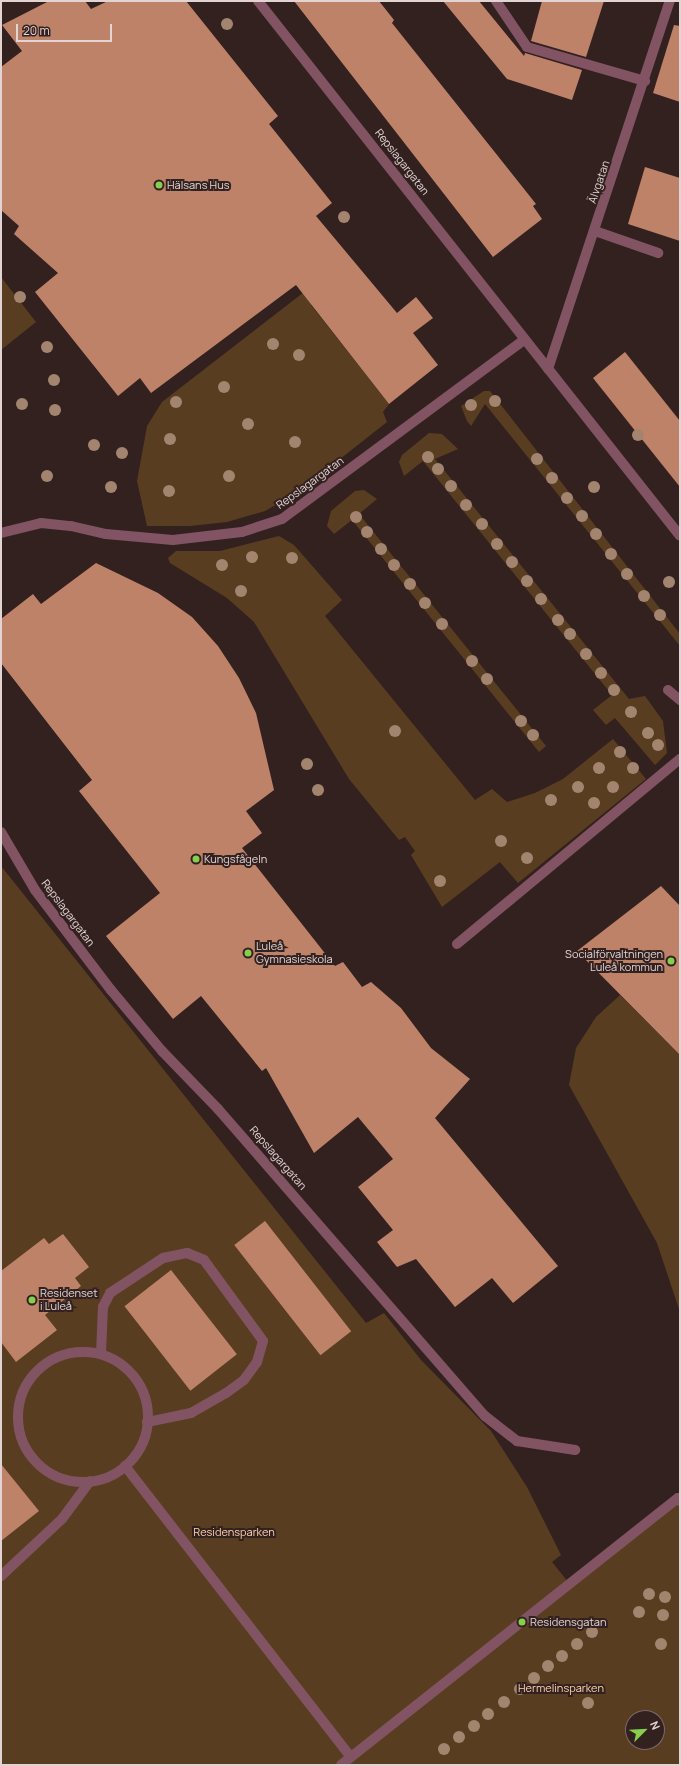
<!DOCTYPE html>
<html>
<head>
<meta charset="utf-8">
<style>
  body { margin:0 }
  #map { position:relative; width:681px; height:1766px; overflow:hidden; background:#332120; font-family:Manrope,sans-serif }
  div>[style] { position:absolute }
  .green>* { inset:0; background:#583d20 }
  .building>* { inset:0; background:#be8269; transform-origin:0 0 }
  .service>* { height:10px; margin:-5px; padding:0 5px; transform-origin:5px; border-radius:5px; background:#825463 }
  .service>.ring { margin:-5px; padding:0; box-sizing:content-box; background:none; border:10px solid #825463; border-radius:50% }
  .minor>* { height:10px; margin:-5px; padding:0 5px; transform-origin:5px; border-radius:5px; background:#825463 }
  .tertiary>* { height:10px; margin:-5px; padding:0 5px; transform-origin:5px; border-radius:5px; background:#825463 }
  .trees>* { width:12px; height:12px; margin:-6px; border-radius:50%; background:#a3856f }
  .dots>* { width:11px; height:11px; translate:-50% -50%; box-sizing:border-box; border:2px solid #332120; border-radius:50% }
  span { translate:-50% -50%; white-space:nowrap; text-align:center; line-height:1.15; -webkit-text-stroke:4px #332120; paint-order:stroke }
  .street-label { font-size:11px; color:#e1d4d3 }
  .poi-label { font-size:11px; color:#e1d4d3 }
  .left { translate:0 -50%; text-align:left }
  .right { translate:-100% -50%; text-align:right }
  .park-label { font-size:11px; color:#ffd7b0 }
  .frame { position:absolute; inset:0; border:2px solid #e1d4d3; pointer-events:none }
  .north { position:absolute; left:625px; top:1710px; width:40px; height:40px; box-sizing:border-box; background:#332120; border:1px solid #796968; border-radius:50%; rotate:66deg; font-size:11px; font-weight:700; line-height:16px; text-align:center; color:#e1d4d3 }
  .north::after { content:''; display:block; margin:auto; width:14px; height:18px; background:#85cf4c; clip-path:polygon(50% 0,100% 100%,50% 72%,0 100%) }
  .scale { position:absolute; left:16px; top:24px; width:96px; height:18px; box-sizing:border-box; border:2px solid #e1d4d3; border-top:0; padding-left:5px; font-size:12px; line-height:14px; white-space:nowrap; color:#e1d4d3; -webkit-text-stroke:3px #332120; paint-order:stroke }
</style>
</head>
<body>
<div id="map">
  <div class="green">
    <i style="clip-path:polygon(1px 277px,36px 322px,1px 350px)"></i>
    <i style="clip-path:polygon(321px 279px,311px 305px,389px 404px,383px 412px,387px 422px,298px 492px,265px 511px,227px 522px,190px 526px,147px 526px,137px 481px,147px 426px,162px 402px)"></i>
    <i style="clip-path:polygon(484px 391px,490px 391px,680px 634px,680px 646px,485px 404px,471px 426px,467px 421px,461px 406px)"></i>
    <i style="clip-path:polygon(429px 433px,442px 434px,458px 449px,435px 459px,629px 699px,645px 696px,663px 721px,667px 753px,655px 765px,615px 718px,606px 725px,593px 710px,612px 695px,423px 461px,404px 476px,399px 462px,402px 455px)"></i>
    <i style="clip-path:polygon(364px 490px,377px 499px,359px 514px,546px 746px,539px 752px,352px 520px,334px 534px,327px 526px,331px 511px,355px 491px)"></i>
    <i style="clip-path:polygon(279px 536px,294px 545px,342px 600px,325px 616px,475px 800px,492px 789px,507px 802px,535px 793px,563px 779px,613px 739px,646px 779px,518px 883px,500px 862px,442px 907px,411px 855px,415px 851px,405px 837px,399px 840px,349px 779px,254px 622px,227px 598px,170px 563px,168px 558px,176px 551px,220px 551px)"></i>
    <i style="clip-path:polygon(evenodd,1px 866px,366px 1323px,384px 1313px,421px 1360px,491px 1431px,527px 1487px,561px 1555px,552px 1562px,569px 1583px,676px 1503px,680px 1508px,680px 1765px,1px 1765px,1px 866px,633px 1718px,657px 1718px,657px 1742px,633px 1742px,633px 1718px)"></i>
    <i style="clip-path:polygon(620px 995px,680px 1055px,680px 1312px,657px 1243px,569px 1085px,576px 1048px,596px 1017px)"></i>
  </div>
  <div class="building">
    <i style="clip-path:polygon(49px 1px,85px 1px,91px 9px,108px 1px,186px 1px,278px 116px,269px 124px,332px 203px,316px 216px,397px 313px,416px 297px,433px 318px,413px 333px,438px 365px,389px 404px,296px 285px,151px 393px,140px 378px,118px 396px,35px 292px,58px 273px,14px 234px,19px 226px,1px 210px,1px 67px,22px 51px,2px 25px)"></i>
    <i style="clip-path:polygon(294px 1px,379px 1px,394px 20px,392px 23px,536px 204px,533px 206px,542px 219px,493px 257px)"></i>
    <i style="clip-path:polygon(443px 1px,479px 1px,524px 56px,525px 53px,582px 70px,572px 100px,507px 79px)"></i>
    <i style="clip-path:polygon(542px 1px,604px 1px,586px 57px,531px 41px)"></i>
    <i style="clip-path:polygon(674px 25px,680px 26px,680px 102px,653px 93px)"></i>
    <i style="clip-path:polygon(645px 167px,680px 178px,680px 241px,628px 224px)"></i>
    <i style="clip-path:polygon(625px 352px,680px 421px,680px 487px,593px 378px)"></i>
    <i style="clip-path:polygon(96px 563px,158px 593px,192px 617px,218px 646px,239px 678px,256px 713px,274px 790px,246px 811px,262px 833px,242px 848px,335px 966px,343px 962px,362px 987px,371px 982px,401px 1008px,431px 1048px,470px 1079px,435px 1118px,558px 1266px,513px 1303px,492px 1278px,455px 1307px,416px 1259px,397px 1267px,377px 1242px,393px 1230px,358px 1187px,393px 1159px,358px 1117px,314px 1153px,266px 1068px,262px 1071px,201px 996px,173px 1019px,106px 936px,160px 893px,79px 791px,92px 780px,1px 663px,1px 619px,33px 594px,41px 604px)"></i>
    <i style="clip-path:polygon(661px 886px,680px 906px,680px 1055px,577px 951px)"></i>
    <i style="left:265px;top:1221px;width:140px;height:39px;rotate:52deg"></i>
    <i style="clip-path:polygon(63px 1234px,89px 1267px,75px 1278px,81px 1286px,45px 1315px,57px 1330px,16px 1362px,1px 1342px,1px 1271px,44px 1238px,49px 1244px)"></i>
    <i style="left:171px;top:1270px;width:107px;height:59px;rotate:52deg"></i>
    <i style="clip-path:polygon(1px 1464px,39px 1511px,1px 1541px)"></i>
  </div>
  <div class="service">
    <i style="left:496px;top:1px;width:55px;rotate:56deg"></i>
    <i style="left:527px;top:47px;width:123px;rotate:16.1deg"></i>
    <i style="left:595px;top:231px;width:67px;rotate:19.2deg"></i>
    <i style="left:668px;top:690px;width:16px;rotate:40deg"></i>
    <i style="left:1px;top:832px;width:67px;rotate:59.6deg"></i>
    <i style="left:35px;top:890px;width:126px;rotate:52.8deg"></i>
    <i style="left:111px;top:990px;width:80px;rotate:50.1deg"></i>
    <i style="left:162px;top:1051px;width:81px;rotate:46deg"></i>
    <i style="left:218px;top:1109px;width:407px;rotate:49deg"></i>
    <i style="left:485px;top:1416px;width:41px;rotate:38deg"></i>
    <i style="left:517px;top:1441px;width:59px;rotate:8.8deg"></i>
    <i style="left:457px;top:944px;width:290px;rotate:-39.7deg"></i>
    <i class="ring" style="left:18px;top:1352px;width:120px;height:120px"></i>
    <i style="left:101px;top:1354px;width:47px;rotate:-87.6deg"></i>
    <i style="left:103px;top:1307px;width:16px;rotate:-63deg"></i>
    <i style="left:110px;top:1293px;width:64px;rotate:-33.4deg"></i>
    <i style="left:163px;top:1258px;width:25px;rotate:-12deg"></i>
    <i style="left:187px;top:1253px;width:18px;rotate:22deg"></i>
    <i style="left:204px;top:1260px;width:100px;rotate:53.9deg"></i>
    <i style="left:263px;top:1341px;width:22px;rotate:106deg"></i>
    <i style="left:257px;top:1362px;width:22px;rotate:126deg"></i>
    <i style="left:244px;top:1380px;width:22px;rotate:144deg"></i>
    <i style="left:226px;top:1393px;width:40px;rotate:150.3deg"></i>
    <i style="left:191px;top:1413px;width:45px;rotate:168.4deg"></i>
    <i style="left:125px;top:1466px;width:368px;rotate:52.2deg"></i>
    <i style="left:1px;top:1576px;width:83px;rotate:-43.1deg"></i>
    <i style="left:62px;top:1519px;width:47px;rotate:-53.6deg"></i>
  </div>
  <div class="minor">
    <i style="left:258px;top:1px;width:681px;rotate:51.73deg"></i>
    <i style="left:548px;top:369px;width:388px;rotate:-71.7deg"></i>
    <i style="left:1px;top:533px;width:41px;rotate:-14deg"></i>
    <i style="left:41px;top:523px;width:30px;rotate:6deg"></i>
    <i style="left:71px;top:526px;width:36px;rotate:13deg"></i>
    <i style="left:106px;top:534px;width:67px;rotate:5.1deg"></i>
    <i style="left:173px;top:540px;width:69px;rotate:-6.6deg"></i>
    <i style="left:242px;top:532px;width:42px;rotate:-18deg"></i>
    <i style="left:282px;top:519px;width:302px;rotate:-36.5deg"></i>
  </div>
  <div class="tertiary">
    <i style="left:341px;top:1765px;width:430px;rotate:-38.4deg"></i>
    <i style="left:678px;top:1498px;width:4px;rotate:56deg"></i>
  </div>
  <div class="trees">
    <i style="left:227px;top:24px"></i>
    <i style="left:344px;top:217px"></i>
    <i style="left:20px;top:297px"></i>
    <i style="left:273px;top:344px"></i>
    <i style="left:47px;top:347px"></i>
    <i style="left:299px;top:355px"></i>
    <i style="left:54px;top:380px"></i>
    <i style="left:224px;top:387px"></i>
    <i style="left:495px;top:401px"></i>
    <i style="left:176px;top:402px"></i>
    <i style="left:22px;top:404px"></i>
    <i style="left:471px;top:405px"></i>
    <i style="left:55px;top:410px"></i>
    <i style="left:248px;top:424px"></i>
    <i style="left:638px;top:435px"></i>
    <i style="left:170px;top:439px"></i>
    <i style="left:295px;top:442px"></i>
    <i style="left:94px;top:445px"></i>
    <i style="left:122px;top:453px"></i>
    <i style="left:428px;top:457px"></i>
    <i style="left:537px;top:459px"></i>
    <i style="left:438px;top:469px"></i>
    <i style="left:47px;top:476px"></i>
    <i style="left:229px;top:476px"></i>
    <i style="left:552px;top:478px"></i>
    <i style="left:451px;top:486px"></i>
    <i style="left:111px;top:487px"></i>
    <i style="left:594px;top:487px"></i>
    <i style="left:169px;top:491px"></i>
    <i style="left:567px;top:498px"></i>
    <i style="left:466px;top:505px"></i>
    <i style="left:582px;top:516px"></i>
    <i style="left:356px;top:517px"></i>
    <i style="left:482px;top:524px"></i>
    <i style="left:367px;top:532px"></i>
    <i style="left:596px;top:534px"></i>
    <i style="left:497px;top:544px"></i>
    <i style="left:381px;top:549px"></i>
    <i style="left:611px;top:554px"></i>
    <i style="left:252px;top:557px"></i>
    <i style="left:292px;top:558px"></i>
    <i style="left:512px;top:562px"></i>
    <i style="left:222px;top:565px"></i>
    <i style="left:394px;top:565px"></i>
    <i style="left:627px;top:574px"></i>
    <i style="left:527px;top:581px"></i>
    <i style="left:669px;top:582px"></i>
    <i style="left:410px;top:584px"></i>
    <i style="left:241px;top:591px"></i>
    <i style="left:644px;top:596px"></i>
    <i style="left:541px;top:599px"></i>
    <i style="left:425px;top:603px"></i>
    <i style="left:660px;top:615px"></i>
    <i style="left:558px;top:620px"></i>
    <i style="left:442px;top:624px"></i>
    <i style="left:570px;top:634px"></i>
    <i style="left:586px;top:654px"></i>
    <i style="left:472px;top:661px"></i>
    <i style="left:601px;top:673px"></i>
    <i style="left:487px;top:679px"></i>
    <i style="left:614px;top:690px"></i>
    <i style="left:631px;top:712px"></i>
    <i style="left:521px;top:721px"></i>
    <i style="left:395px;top:731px"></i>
    <i style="left:648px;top:733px"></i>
    <i style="left:533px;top:735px"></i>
    <i style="left:658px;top:745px"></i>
    <i style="left:620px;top:752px"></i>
    <i style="left:307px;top:764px"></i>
    <i style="left:599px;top:768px"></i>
    <i style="left:633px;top:768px"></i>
    <i style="left:578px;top:787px"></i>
    <i style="left:613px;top:787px"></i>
    <i style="left:318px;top:790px"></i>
    <i style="left:551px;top:800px"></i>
    <i style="left:594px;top:803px"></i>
    <i style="left:501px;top:841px"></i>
    <i style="left:527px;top:858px"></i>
    <i style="left:440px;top:881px"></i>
    <i style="left:649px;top:1594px"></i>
    <i style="left:665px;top:1597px"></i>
    <i style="left:639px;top:1612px"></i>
    <i style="left:663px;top:1615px"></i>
    <i style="left:592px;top:1632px"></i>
    <i style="left:577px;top:1644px"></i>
    <i style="left:661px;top:1644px"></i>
    <i style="left:562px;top:1656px"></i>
    <i style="left:548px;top:1666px"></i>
    <i style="left:534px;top:1678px"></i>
    <i style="left:520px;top:1689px"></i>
    <i style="left:504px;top:1702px"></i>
    <i style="left:588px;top:1703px"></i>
    <i style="left:488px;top:1714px"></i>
    <i style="left:474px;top:1726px"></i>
    <i style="left:459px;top:1737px"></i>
    <i style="left:444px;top:1749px"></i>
  </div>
  <div class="dots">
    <i style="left:159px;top:185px;background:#85cf4c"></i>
    <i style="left:196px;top:859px;background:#85cf4c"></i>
    <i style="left:248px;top:953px;background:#85cf4c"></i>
    <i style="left:671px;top:961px;background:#85cf4c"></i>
    <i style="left:32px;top:1300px;background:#85cf4c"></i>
    <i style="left:522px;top:1622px;background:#85cf4c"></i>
  </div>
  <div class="street-label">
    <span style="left:402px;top:162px;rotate:52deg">Repslagargatan</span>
    <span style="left:599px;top:182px;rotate:-71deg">Älvgatan</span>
    <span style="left:310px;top:483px;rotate:-36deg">Repslagargatan</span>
    <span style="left:68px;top:913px;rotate:53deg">Repslagargatan</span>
    <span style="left:278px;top:1158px;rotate:49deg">Repslagargatan</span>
  </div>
  <div class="poi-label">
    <span class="left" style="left:167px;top:185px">Hälsans Hus</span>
    <span class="left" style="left:204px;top:859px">Kungsfågeln</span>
    <span class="left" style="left:256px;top:953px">Luleå<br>Gymnasieskola</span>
    <span class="right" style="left:663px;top:961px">Socialförvaltningen<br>Luleå kommun</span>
    <span class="left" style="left:40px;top:1300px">Residenset<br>i Luleå</span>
    <span class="left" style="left:530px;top:1622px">Residensgatan</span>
  </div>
  <div class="park-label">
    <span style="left:234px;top:1532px">Residensparken</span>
    <span style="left:561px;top:1688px">Hermelinsparken</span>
  </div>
  <div class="frame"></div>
  <div class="north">N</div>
  <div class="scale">20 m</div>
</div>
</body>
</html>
